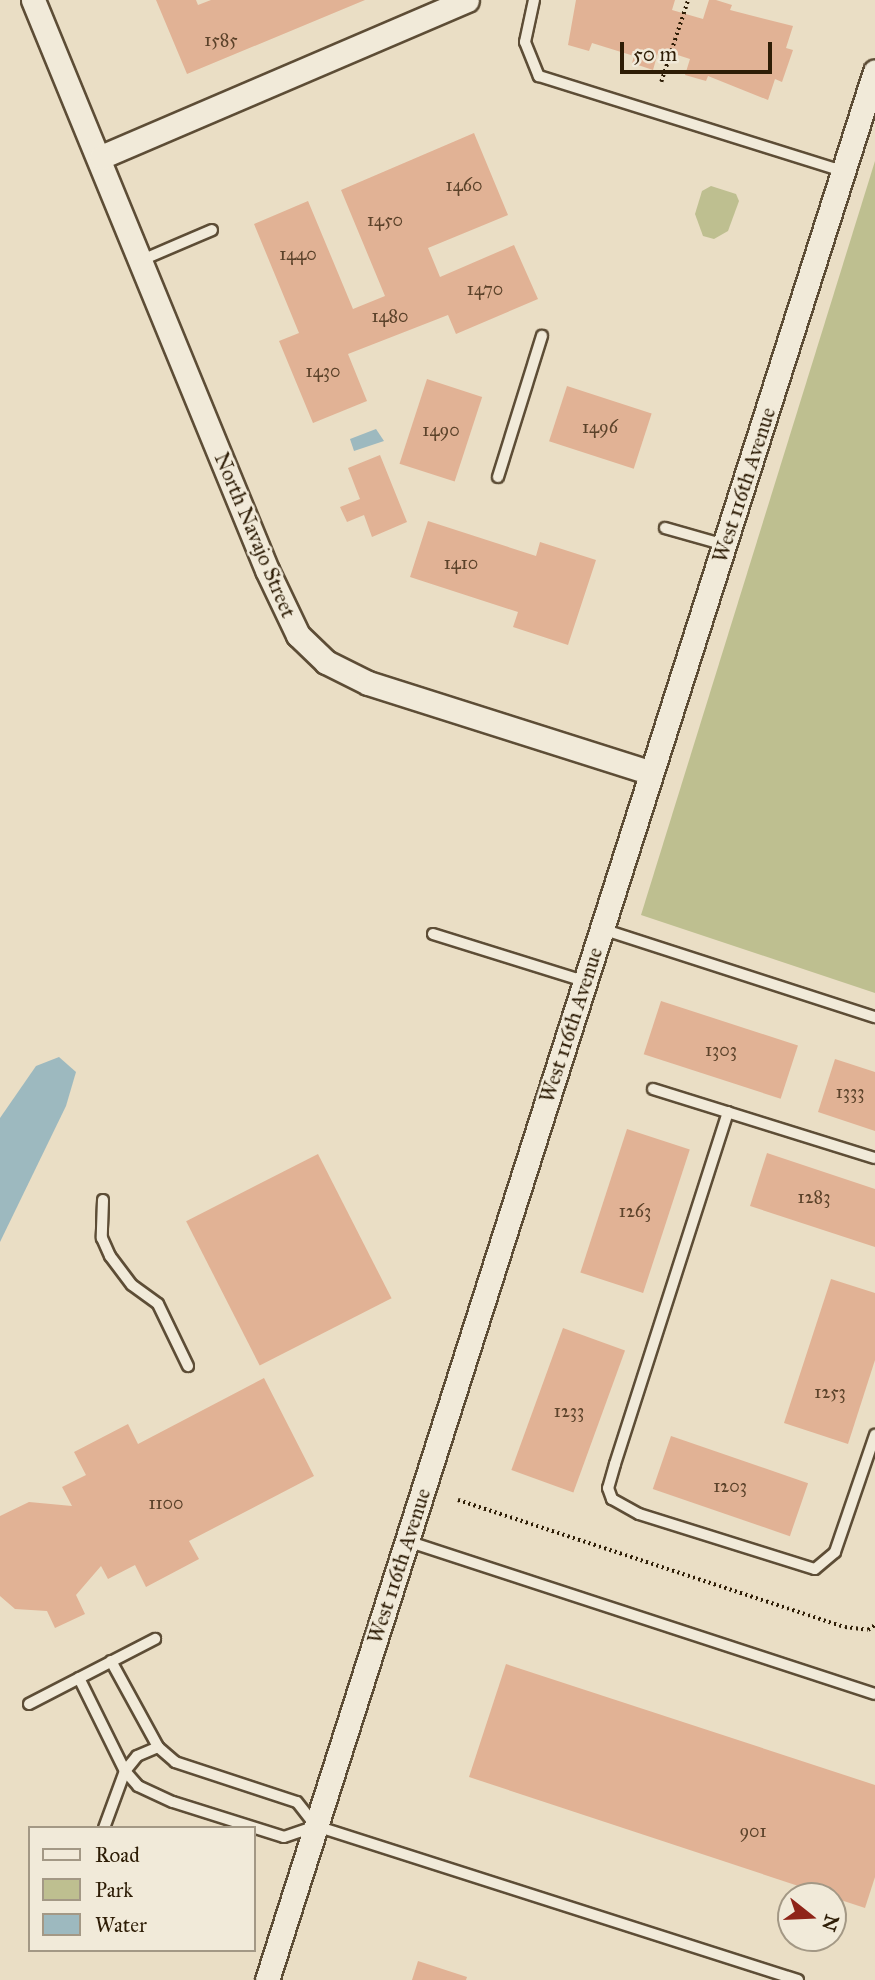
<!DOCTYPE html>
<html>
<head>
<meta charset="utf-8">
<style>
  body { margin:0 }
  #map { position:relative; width:875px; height:1980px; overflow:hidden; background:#eadec5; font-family:"IM FELL Great Primer",serif }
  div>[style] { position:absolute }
  .green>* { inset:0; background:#bebf90 }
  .water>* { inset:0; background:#9db9bf }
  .building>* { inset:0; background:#e1b295; transform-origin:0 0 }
  .path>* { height:3.5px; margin-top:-1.75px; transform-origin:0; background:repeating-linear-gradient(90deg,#2e1d06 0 2px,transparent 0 5.5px) }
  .roads { filter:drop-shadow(2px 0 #5d4d36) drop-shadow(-2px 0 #5d4d36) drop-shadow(0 2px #5d4d36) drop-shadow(0 -2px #5d4d36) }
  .service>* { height:10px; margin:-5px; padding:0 5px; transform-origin:5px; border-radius:5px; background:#f1ead9 }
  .minor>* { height:23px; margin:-11.5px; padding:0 11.5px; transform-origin:11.5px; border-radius:11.5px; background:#f1ead9 }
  span { translate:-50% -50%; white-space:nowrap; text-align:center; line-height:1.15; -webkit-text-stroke:5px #f1ead9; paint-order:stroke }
  .number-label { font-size:18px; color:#5b422a }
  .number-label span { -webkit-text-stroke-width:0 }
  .street-label { font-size:21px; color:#2e1d06 }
  .legend { position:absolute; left:28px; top:1826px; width:228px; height:126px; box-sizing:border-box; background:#f1ead9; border:2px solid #a39885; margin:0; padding:9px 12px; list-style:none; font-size:21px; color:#2e1d06 }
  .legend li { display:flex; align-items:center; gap:14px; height:35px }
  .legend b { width:35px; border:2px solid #a39885 }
  .north { position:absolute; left:777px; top:1882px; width:70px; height:70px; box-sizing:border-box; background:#f1ead9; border:2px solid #a39885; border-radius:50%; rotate:108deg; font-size:19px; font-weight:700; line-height:28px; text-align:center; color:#2e1d06 }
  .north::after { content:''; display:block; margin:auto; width:24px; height:32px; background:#8f2418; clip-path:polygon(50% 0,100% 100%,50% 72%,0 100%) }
  .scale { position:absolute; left:620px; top:42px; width:152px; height:32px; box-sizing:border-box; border:4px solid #2e1d06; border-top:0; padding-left:9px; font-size:21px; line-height:24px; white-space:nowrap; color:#2e1d06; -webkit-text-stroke:5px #f1ead9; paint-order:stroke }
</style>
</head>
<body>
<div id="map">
  <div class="green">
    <i style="clip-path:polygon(875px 161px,875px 993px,641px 915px)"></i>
    <i style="clip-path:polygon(711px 186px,736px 194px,739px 201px,728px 231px,714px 239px,703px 236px,695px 214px,702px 191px)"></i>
  </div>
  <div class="water">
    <i style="clip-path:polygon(376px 429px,384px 441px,354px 451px,350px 439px)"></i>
    <i style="clip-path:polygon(59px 1057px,76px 1072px,66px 1106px,0 1242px,0 1118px,36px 1066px)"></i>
  </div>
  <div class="building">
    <i style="clip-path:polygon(156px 0,196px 0,198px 5px,211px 0,365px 0,187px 74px)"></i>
    <i style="clip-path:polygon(576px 0,675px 0,672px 10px,703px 19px,709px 0,716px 0,732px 5px,730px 10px,793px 26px,786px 48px,793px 50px,782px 82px,775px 79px,768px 100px,708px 76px,706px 81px,685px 75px,690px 59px,659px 49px,653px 70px,632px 63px,634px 56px,592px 43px,589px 51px,568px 45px)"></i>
    <i style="clip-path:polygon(474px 133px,508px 215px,428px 248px,440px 277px,514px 245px,538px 299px,456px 334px,448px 315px,348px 354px,367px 401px,313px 423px,279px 341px,299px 333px,254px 224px,308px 201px,353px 309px,385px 296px,341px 190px)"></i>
    <i style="left:427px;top:379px;width:58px;height:89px;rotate:18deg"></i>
    <i style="left:567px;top:386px;width:89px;height:58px;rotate:18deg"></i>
    <i style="clip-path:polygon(380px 455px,407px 522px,372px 537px,364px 515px,347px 522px,340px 507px,360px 499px,348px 468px)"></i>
    <i style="clip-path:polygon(428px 521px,536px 556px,540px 542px,596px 560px,568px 645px,513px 627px,518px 612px,410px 577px)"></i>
    <i style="left:661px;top:1001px;width:144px;height:56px;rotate:18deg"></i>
    <i style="clip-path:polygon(835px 1059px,875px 1072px,875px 1131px,818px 1112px)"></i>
    <i style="left:627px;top:1129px;width:66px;height:151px;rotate:18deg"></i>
    <i style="clip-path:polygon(767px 1153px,875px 1189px,875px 1247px,750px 1206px)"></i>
    <i style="left:318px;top:1154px;width:162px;height:148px;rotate:63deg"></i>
    <i style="clip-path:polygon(831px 1279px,875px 1293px,875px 1360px,848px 1444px,784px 1423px)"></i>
    <i style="left:563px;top:1328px;width:66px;height:151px;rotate:20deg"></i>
    <i style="clip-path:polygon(264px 1378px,314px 1476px,189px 1541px,199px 1559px,146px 1587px,135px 1565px,108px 1579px,101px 1566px,76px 1595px,85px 1614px,55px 1628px,47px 1611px,15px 1609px,0 1596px,0 1516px,29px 1502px,72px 1506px,62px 1487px,86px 1475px,74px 1452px,128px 1424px,138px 1444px)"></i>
    <i style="left:671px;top:1436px;width:145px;height:56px;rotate:19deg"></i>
    <i style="clip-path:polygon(506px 1664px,875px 1785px,875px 1877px,865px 1908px,469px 1777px)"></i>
    <i style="clip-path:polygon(418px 1961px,467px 1977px,466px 1980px,412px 1980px)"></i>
  </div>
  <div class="path">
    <i style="left:661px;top:82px;width:86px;rotate:-71.8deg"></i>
    <i style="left:458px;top:1500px;width:407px;rotate:18.2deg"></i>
    <i style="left:845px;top:1627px;width:23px;rotate:7deg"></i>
    <i style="left:868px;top:1630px;width:9px;rotate:-36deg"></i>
  </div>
  <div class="roads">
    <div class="service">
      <i style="left:534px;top:0;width:43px;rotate:102.1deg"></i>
      <i style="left:525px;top:42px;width:37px;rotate:68deg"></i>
      <i style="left:539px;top:76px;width:318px;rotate:17.4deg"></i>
      <i style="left:142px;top:260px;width:76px;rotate:-23.2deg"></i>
      <i style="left:498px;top:477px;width:148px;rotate:-72.7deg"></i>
      <i style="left:665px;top:528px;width:62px;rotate:15.8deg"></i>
      <i style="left:602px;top:929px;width:287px;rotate:17.9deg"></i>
      <i style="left:433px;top:934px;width:158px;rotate:17.3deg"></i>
      <i style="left:653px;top:1089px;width:232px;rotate:17.3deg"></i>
      <i style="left:728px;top:1112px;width:370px;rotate:107.8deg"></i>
      <i style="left:615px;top:1464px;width:25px;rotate:106deg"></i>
      <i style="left:608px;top:1488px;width:12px;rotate:70deg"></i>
      <i style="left:612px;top:1499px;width:31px;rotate:29deg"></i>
      <i style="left:639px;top:1514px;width:184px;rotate:17.4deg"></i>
      <i style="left:815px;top:1569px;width:26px;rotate:-40deg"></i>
      <i style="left:835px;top:1552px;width:124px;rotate:-71.1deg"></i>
      <i style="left:103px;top:1200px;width:38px;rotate:92deg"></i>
      <i style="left:102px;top:1238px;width:20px;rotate:66deg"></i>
      <i style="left:110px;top:1256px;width:36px;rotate:53deg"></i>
      <i style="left:132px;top:1285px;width:32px;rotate:36deg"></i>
      <i style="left:158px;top:1304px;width:69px;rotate:64.2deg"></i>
      <i style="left:407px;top:1541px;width:492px;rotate:18.1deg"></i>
      <i style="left:111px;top:1661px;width:98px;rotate:61.3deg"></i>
      <i style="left:158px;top:1747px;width:23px;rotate:41deg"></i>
      <i style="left:175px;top:1762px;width:128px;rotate:18.2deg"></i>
      <i style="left:297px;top:1802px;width:31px;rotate:52deg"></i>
      <i style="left:316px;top:1826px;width:506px;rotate:17.72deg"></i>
      <i style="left:79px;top:1678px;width:104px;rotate:63.7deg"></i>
      <i style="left:125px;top:1771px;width:20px;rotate:49deg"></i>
      <i style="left:138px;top:1786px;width:38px;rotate:25deg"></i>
      <i style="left:173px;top:1802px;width:116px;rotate:17.5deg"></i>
      <i style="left:284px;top:1837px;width:34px;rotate:-19deg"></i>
      <i style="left:29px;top:1704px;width:142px;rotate:-27.3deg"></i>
      <i style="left:104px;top:1828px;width:61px;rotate:-69.8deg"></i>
      <i style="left:125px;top:1771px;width:19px;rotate:-51deg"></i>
      <i style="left:137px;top:1756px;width:23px;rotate:-23deg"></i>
    </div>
    <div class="minor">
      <i style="left:33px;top:0;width:616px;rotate:67.68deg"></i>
      <i style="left:267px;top:570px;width:72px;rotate:64.5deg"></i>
      <i style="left:298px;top:635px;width:39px;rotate:44deg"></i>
      <i style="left:326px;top:662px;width:47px;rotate:26.6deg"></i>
      <i style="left:368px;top:683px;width:297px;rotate:17.6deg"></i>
      <i style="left:101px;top:157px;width:398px;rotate:-23.2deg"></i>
      <i style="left:267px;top:1980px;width:2003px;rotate:-72.33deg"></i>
    </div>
  </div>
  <div class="number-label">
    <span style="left:221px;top:40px">1585</span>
    <span style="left:464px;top:185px">1460</span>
    <span style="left:385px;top:220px">1450</span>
    <span style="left:298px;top:254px">1440</span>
    <span style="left:485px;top:289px">1470</span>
    <span style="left:390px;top:316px">1480</span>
    <span style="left:323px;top:371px">1430</span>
    <span style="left:600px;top:427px">1496</span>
    <span style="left:441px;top:430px">1490</span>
    <span style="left:461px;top:563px">1410</span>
    <span style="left:721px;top:1050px">1303</span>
    <span style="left:850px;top:1092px">1333</span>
    <span style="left:814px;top:1197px">1283</span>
    <span style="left:635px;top:1211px">1263</span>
    <span style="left:830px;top:1392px">1253</span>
    <span style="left:569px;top:1411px">1233</span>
    <span style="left:730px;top:1486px">1203</span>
    <span style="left:166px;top:1503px">1100</span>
    <span style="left:753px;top:1831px">901</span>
  </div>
  <div class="street-label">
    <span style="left:744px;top:485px;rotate:-72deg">West 116th Avenue</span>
    <span style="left:255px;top:535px;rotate:67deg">North Navajo Street</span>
    <span style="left:571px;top:1025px;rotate:-72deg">West 116th Avenue</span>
    <span style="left:399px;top:1566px;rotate:-72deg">West 116th Avenue</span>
  </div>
  <ul class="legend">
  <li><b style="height:9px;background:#f1ead9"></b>Road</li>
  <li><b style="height:19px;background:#bebf90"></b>Park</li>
  <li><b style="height:19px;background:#9db9bf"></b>Water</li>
  </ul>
  <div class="north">N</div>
  <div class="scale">50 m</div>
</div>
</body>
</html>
